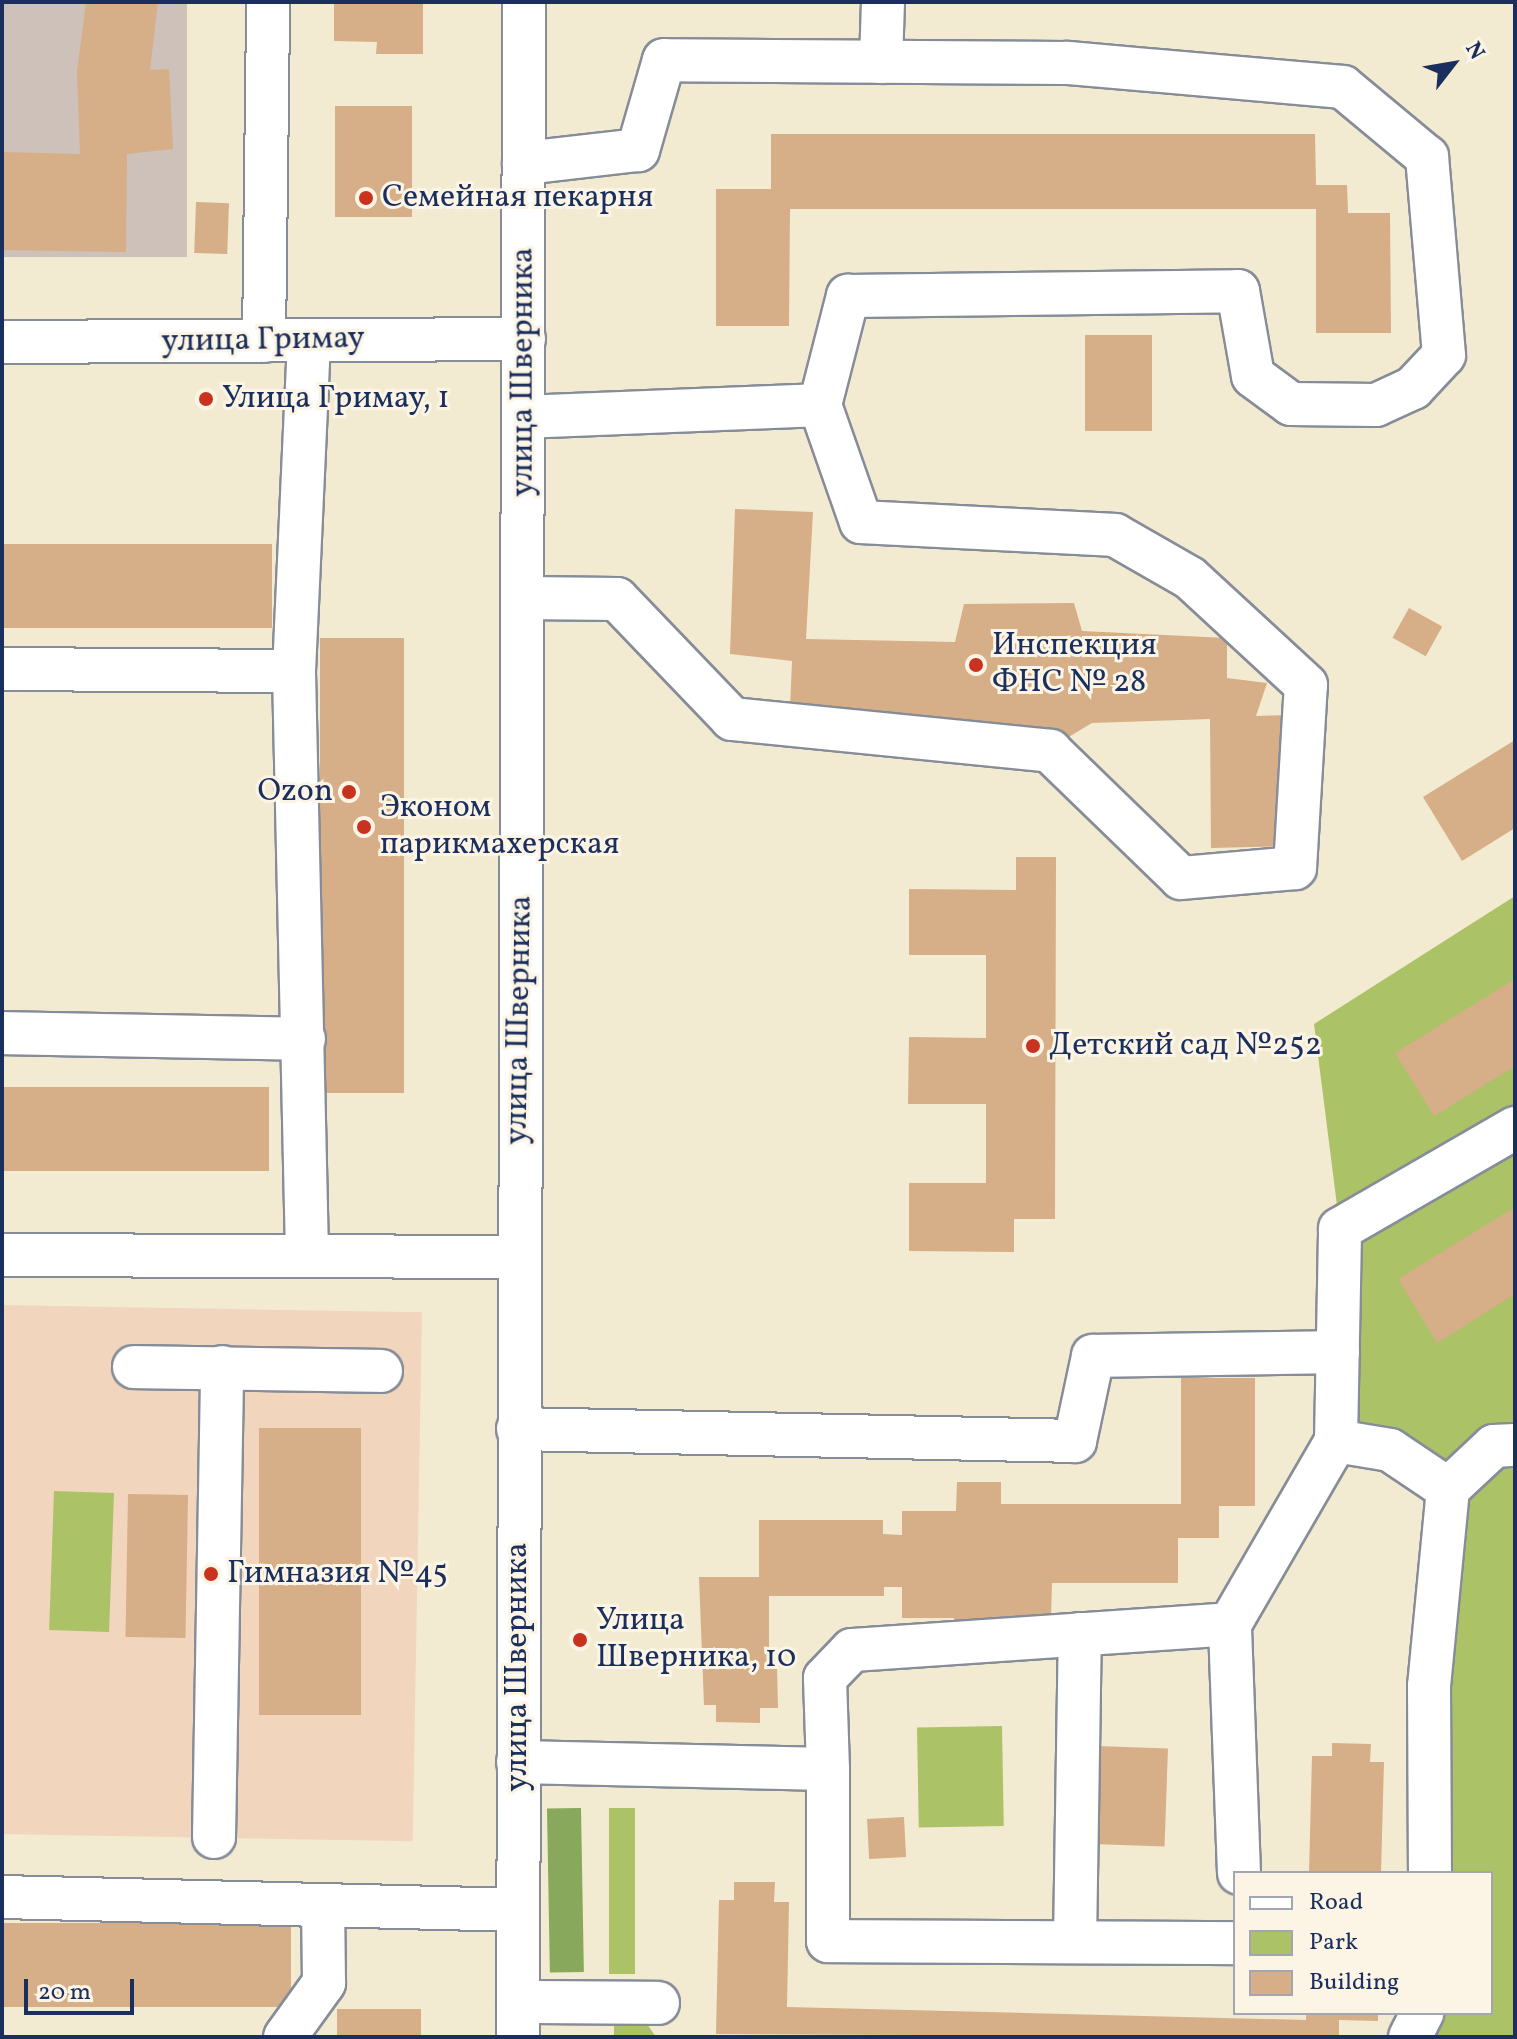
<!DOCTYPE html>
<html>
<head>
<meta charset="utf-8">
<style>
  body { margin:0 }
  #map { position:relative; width:1517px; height:2039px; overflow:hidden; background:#f2ebd1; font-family:Vollkorn,serif }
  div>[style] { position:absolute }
  .built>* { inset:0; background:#f1d5bd; transform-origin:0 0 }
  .industrial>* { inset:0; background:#cec1ba; transform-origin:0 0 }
  .green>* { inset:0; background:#abc267; transform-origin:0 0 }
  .forest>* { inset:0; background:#88a85c; transform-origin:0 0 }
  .building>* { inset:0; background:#d6ae87; transform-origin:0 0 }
  .roads { filter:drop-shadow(2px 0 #868d98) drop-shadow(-2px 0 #868d98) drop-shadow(0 2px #868d98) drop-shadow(0 -2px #868d98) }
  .minor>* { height:42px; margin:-21px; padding:0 21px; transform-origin:21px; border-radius:21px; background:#fff }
  .dots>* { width:22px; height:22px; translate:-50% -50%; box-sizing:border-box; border:4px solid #fcf5e5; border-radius:50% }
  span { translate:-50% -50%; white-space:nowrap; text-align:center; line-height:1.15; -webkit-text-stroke:6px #fcf5e5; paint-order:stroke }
  .poi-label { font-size:32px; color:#1b2f5e }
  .left { translate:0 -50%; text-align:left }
  .right { translate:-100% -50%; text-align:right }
  .street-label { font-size:32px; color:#1b2f5e }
  .frame { position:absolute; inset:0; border:4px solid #1b2f5e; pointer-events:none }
  .legend { position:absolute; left:1233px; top:1871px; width:260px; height:144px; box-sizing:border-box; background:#fcf5e5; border:2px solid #a2a6af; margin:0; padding:10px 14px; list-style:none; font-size:24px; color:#1b2f5e }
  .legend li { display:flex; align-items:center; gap:16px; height:40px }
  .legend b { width:40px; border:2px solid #a2a6af }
  .north { position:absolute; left:1413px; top:24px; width:80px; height:80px; -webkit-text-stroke:6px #fcf5e5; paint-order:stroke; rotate:59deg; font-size:22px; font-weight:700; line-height:32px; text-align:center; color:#1b2f5e }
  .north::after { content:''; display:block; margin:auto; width:28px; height:36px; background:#1b2f5e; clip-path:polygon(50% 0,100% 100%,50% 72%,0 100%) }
  .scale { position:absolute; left:24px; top:1979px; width:110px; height:36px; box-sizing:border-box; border:4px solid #1b2f5e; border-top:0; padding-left:10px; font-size:24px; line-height:28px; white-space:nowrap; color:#1b2f5e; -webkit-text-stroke:6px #fcf5e5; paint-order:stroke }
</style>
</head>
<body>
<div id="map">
  <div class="built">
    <i style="left:2px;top:1305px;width:420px;height:529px;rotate:1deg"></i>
  </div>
  <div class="industrial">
    <i style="left:2px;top:2px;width:185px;height:255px"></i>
  </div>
  <div class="green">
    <i style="clip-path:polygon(1515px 896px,1515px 2037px,1432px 2037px,1432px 2013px,1491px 2013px,1491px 1873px,1430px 1873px,1448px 1490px,1336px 1441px,1340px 1229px,1314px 1024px)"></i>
    <i style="left:54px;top:1491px;width:60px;height:139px;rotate:2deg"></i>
    <i style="left:1002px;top:1726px;width:100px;height:85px;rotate:89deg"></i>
    <i style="left:609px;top:1808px;width:26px;height:166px"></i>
    <i style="clip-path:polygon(614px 2019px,645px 2021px,656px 2037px,614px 2037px)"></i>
  </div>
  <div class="forest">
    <i style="left:581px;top:1808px;width:164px;height:34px;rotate:89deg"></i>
  </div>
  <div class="building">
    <i style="clip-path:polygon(86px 2px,158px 2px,150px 70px,169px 69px,173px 149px,127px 154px,126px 252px,2px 250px,2px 152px,80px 154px,77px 72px)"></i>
    <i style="clip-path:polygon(334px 2px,423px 2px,423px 54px,376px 54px,377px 42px,334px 41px)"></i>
    <i style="left:335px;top:106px;width:77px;height:111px"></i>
    <i style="clip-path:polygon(771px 134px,1315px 134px,1316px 185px,1347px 185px,1348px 213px,1390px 213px,1391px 333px,1316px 333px,1316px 209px,790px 209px,789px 326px,716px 326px,716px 189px,771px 189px)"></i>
    <i style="left:196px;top:202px;width:33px;height:51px;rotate:2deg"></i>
    <i style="left:1085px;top:335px;width:67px;height:96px"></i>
    <i style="clip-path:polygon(735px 509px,813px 512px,806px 639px,955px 642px,964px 604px,1074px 603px,1082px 631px,1227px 638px,1227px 678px,1267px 683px,1256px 716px,1292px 715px,1293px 846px,1211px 848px,1210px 719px,1092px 723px,1067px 738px,790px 709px,792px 661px,730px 654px)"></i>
    <i style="left:2px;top:544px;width:270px;height:84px"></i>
    <i style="left:1409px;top:608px;width:38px;height:34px;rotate:29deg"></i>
    <i style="left:320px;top:638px;width:84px;height:455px"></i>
    <i style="clip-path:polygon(1515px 740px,1515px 828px,1462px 861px,1423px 797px)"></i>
    <i style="clip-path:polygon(1016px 857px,1056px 857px,1055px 1219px,1014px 1219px,1014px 1252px,909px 1251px,909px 1183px,986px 1183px,986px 1104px,908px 1104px,909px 1037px,986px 1038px,986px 955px,909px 955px,909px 889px,1016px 890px)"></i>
    <i style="clip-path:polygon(1515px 979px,1515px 1066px,1434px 1116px,1395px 1053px)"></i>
    <i style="left:2px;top:1087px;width:267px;height:84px"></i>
    <i style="clip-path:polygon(1515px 1207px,1515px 1294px,1437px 1343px,1398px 1279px)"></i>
    <i style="clip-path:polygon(1181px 1378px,1255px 1378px,1255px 1506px,1219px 1506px,1219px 1538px,1178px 1538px,1178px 1583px,1052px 1583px,1051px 1617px,1002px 1616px,1001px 1639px,953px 1639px,954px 1618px,902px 1618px,902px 1587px,884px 1587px,884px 1596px,769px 1596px,769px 1666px,777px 1666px,778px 1708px,760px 1708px,760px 1723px,716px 1722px,716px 1705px,704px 1705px,699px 1577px,759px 1577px,759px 1520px,883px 1520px,883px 1534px,902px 1535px,902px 1511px,956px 1511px,957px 1482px,1001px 1482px,1001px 1504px,1181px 1504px)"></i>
    <i style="left:259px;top:1428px;width:102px;height:287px"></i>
    <i style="left:128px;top:1494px;width:60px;height:143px;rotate:1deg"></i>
    <i style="clip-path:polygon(1332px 1743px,1371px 1744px,1370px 1762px,1384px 1762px,1381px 1873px,1309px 1873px,1312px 1756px,1332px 1756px)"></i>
    <i style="left:1096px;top:1746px;width:72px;height:98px;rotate:2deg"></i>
    <i style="left:904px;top:1817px;width:40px;height:37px;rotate:87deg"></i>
    <i style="clip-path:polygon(734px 1882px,775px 1882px,774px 1902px,789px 1902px,787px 2007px,1306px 2020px,1306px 2013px,1378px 2013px,1378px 2021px,1339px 2020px,1339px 2037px,716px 2034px,719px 1900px,734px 1900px)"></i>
    <i style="left:2px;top:1923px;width:289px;height:84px"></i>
    <i style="left:421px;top:2009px;width:28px;height:84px;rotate:90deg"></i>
  </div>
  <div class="roads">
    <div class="minor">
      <i style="left:881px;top:62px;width:60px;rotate:-88.1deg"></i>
      <i style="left:264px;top:341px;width:339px;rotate:-89.3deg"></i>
      <i style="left:2px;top:342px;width:522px;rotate:-0.33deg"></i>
      <i style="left:524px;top:417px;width:296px;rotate:-2.3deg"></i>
      <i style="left:524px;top:598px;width:93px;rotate:0.6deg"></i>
      <i style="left:617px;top:599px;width:166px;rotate:46.2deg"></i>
      <i style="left:732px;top:719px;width:320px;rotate:5.7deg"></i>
      <i style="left:1050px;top:751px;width:182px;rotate:44.1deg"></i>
      <i style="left:1181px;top:878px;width:114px;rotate:-5deg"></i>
      <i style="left:1295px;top:868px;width:183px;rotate:-86.6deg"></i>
      <i style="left:1306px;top:685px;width:158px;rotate:-137.3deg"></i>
      <i style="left:1190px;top:578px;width:86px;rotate:-150.2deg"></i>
      <i style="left:1115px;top:535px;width:254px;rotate:-177.1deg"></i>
      <i style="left:861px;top:522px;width:124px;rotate:-109.3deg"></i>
      <i style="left:820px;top:405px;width:113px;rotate:-75.6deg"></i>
      <i style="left:848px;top:296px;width:390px;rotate:-0.7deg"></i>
      <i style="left:1238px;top:291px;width:86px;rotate:80deg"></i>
      <i style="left:1253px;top:376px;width:47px;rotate:36.4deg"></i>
      <i style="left:1291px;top:404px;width:85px;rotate:0.7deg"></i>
      <i style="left:1376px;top:405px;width:41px;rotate:-24.7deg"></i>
      <i style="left:1413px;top:388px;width:45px;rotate:-46.8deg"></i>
      <i style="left:1444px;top:355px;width:199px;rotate:-94.9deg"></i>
      <i style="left:1427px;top:157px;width:109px;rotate:-140.2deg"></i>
      <i style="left:1343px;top:87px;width:278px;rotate:-175deg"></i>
      <i style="left:1066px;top:63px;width:402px;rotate:-179.6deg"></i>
      <i style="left:664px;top:60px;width:94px;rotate:106.1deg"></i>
      <i style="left:638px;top:150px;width:115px;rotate:173.5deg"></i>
      <i style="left:2px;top:669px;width:292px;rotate:0.4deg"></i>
      <i style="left:2px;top:1033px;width:302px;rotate:1.1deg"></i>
      <i style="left:307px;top:1254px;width:583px;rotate:-91.28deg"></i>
      <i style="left:294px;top:671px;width:330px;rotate:-87.4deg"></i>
      <i style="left:2px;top:1255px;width:516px;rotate:0.22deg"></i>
      <i style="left:134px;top:1367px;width:247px;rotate:0.9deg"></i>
      <i style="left:518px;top:1429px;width:557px;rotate:1.23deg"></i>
      <i style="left:1075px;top:1441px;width:87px;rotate:-78deg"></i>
      <i style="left:1093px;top:1356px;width:245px;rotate:-0.9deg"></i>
      <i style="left:1336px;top:1441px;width:55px;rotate:9.5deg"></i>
      <i style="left:1390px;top:1450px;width:70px;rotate:33.9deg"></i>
      <i style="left:1448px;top:1489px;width:198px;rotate:95.5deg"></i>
      <i style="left:1429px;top:1686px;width:187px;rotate:89.7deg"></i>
      <i style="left:1448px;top:1489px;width:63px;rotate:-43.1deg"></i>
      <i style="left:1494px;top:1446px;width:21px;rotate:-3deg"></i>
      <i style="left:518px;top:1762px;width:310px;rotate:1.3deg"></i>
      <i style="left:828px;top:1769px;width:172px;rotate:90deg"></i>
      <i style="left:828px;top:1941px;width:407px;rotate:0.3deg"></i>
      <i style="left:828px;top:1769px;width:91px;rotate:-91.9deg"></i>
      <i style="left:825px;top:1678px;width:39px;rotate:-46deg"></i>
      <i style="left:852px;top:1650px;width:379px;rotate:-3.9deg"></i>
      <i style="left:214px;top:1837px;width:470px;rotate:-89deg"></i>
      <i style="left:1239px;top:1873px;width:249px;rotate:-92.1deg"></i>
      <i style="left:1230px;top:1624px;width:211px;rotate:-59.9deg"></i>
      <i style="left:1336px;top:1441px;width:212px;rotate:-88.9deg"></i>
      <i style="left:1340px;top:1229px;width:202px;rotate:-30deg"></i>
      <i style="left:2px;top:1897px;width:516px;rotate:1.44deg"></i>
      <i style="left:1075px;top:1942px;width:308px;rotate:-89.1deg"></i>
      <i style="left:518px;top:2002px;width:140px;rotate:0.4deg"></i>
      <i style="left:285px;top:2037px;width:67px;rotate:-54.2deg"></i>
      <i style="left:324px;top:1983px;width:78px;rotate:-90.7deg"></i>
      <i style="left:518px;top:2037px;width:2035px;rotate:-89.83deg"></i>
      <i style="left:1410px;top:2037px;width:27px;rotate:-63deg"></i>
    </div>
  </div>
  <div class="dots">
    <i style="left:366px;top:198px;background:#c8321e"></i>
    <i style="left:206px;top:399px;background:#c8321e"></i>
    <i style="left:976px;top:665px;background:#c8321e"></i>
    <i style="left:349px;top:792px;background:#c8321e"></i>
    <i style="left:364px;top:827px;background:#c8321e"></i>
    <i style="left:1033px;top:1046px;background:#c8321e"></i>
    <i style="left:211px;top:1574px;background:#c8321e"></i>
    <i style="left:580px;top:1640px;background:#c8321e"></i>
  </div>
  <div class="poi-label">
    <span class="left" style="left:382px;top:198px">Семейная пекарня</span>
    <span class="left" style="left:222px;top:399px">Улица Гримау, 1</span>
    <span class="left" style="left:992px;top:665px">Инспекция<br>ФНС № 28</span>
    <span class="right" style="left:333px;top:792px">Ozon</span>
    <span class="left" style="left:380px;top:827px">Эконом<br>парикмахерская</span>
    <span class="left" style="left:1049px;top:1046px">Детский сад №252</span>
    <span class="left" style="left:227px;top:1574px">Гимназия №45</span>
    <span class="left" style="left:596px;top:1640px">Улица<br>Шверника, 10</span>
  </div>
  <div class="street-label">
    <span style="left:263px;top:341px;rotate:-1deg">улица Гримау</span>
    <span style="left:524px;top:372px;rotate:-90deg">улица Шверника</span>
    <span style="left:520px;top:1020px;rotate:-89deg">улица Шверника</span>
    <span style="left:518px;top:1667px;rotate:-90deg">улица Шверника</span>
  </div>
  <div class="frame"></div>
  <ul class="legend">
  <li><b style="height:10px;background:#fff"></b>Road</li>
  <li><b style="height:22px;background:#abc267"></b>Park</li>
  <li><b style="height:22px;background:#d6ae87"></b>Building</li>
  </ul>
  <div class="north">N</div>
  <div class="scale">20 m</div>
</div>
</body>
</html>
